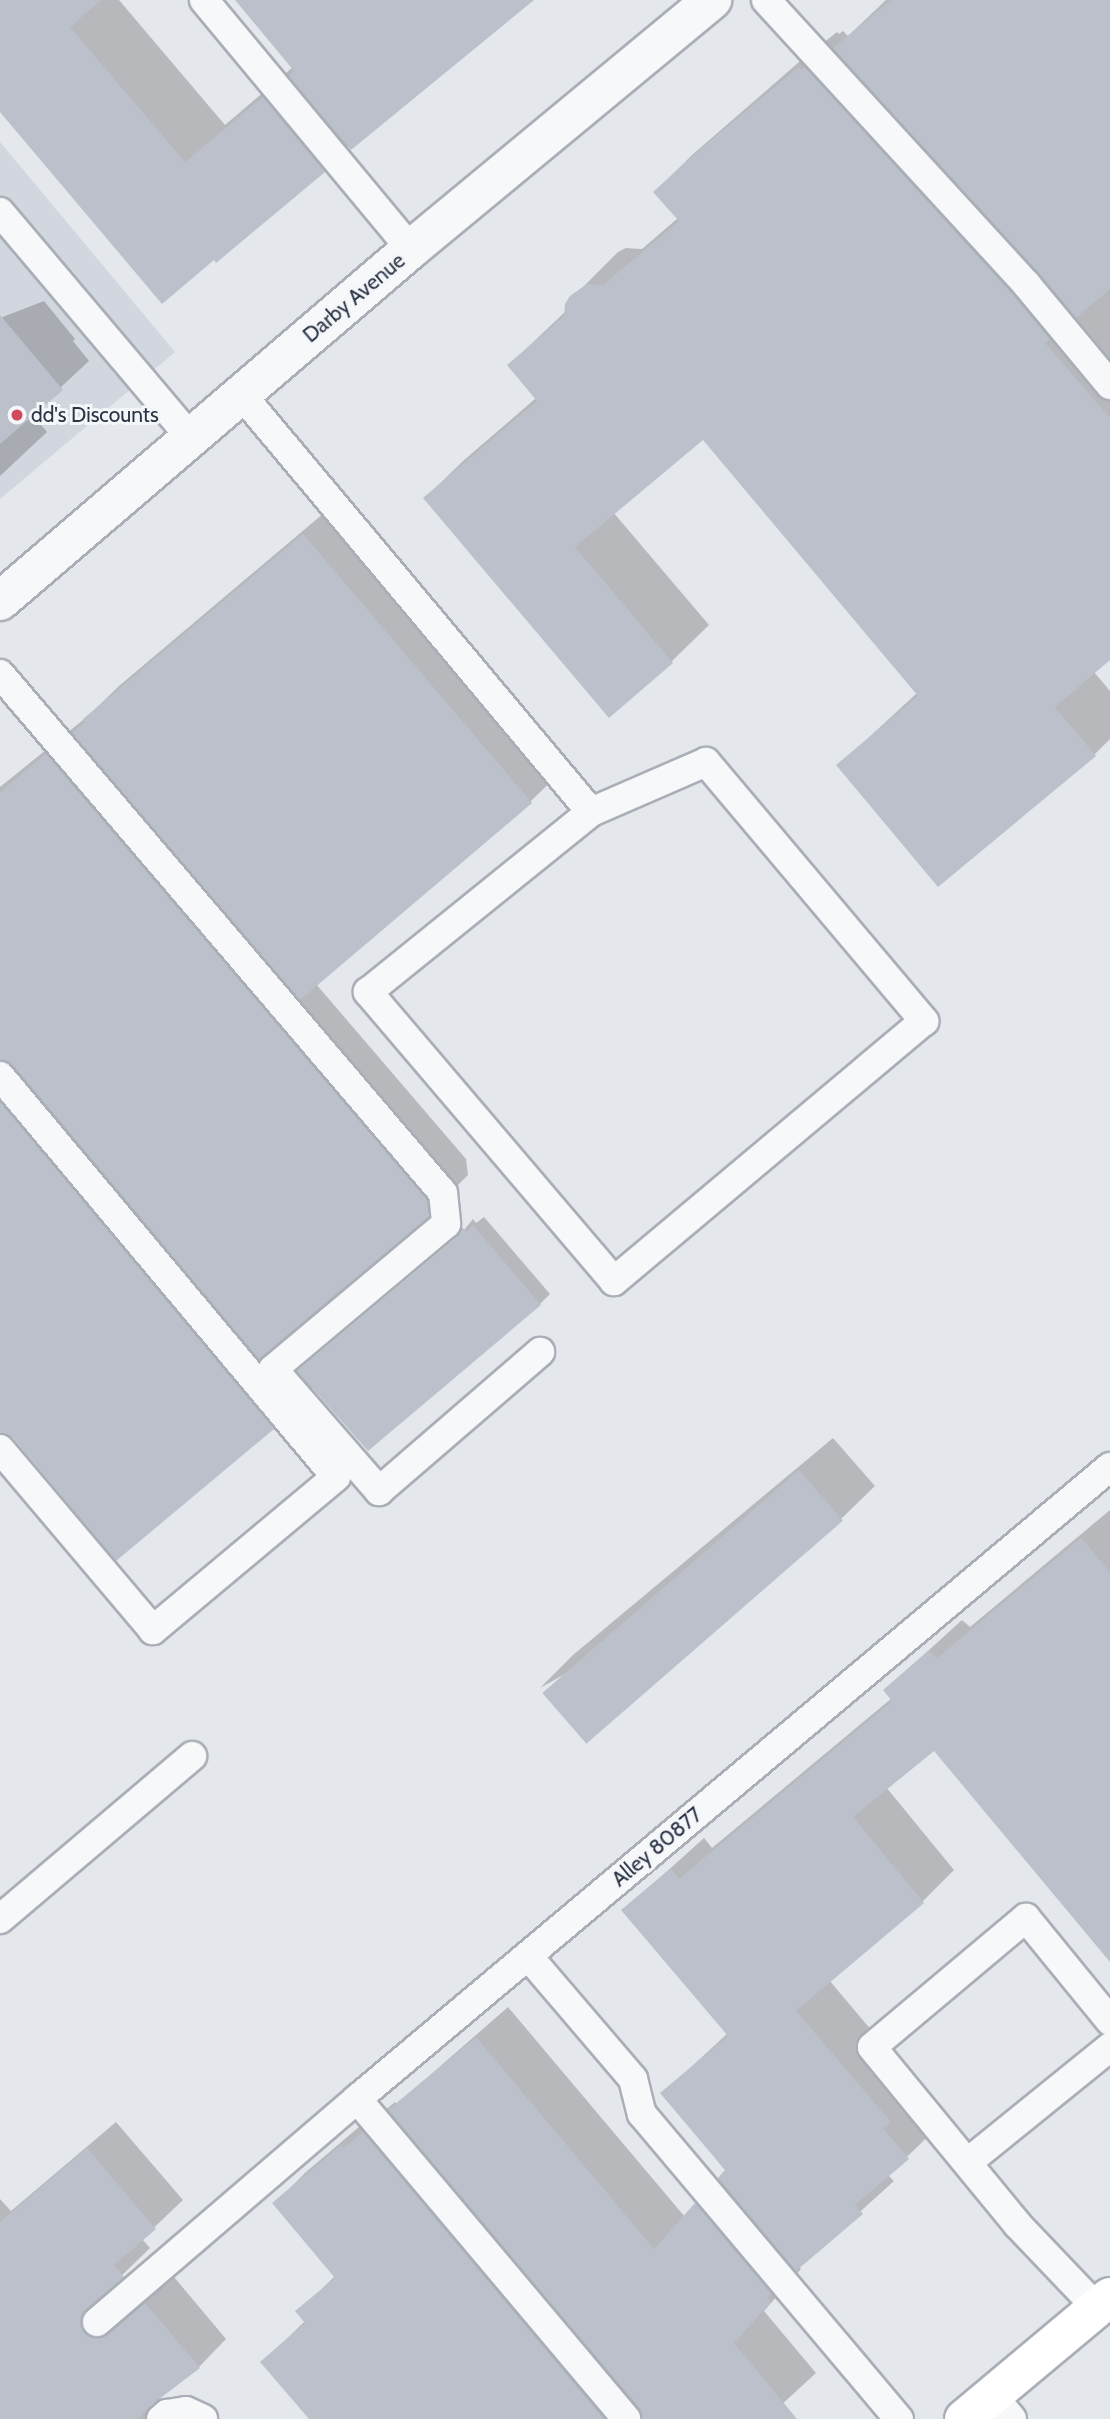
<!DOCTYPE html>
<html>
<head>
<meta charset="utf-8">
<style>
  body { margin:0 }
  #map { position:relative; width:1110px; height:2419px; overflow:hidden; background:#e4e7ec; font-family:Cabin,sans-serif }
  div>[style] { position:absolute }
  .built>* { inset:0; background:#d2d6de }
  .shadow>* { inset:0; background:#0003 }
  .building>* { inset:0; background:#bbc0ca; transform-origin:0 0 }
  .roads { filter:drop-shadow(2px 0 #a9aeb7) drop-shadow(-2px 0 #a9aeb7) drop-shadow(0 2px #a9aeb7) drop-shadow(0 -2px #a9aeb7) }
  .lane>* { height:28px; margin:-14px; padding:0 14px; transform-origin:14px; border-radius:14px; background:#f7f8fa }
  .street>* { height:38px; margin:-19px; padding:0 19px; transform-origin:19px; border-radius:19px; background:#f7f8fa }
  .primary>* { height:38px; margin:-19px; padding:0 19px; transform-origin:19px; border-radius:19px; background:#fff }
  .dots>* { width:19px; height:19px; translate:-50% -50%; box-sizing:border-box; border:4px solid #f4f6f9; border-radius:50% }
  span { translate:-50% -50%; white-space:nowrap; text-align:center; line-height:1.15; -webkit-text-stroke:6px #f4f6f9; paint-order:stroke }
  .street-label { font-size:21px; color:#2b3445 }
  .poi-label { font-size:21px; color:#2b3445 }
  .left { translate:0 -50%; text-align:left }
</style>
</head>
<body>
<div id="map">
  <div class="built">
    <i style="clip-path:polygon(0 142px,175px 352px,0 499px)"></i>
  </div>
  <div class="shadow">
    <i style="clip-path:polygon(0 0,119px 0,225px 125px,293px 67px,237px 0,530px 0,349px 146px,217px 261px,0 110px)"></i>
    <i style="clip-path:polygon(886px 0,1110px 0,1110px 656px,1094px 672px,1110px 691px,1110px 739px,1095px 754px,839px 765px,917px 693px,703px 437px,613px 512px,709px 625px,671px 662px,425px 498px,463px 461px,536px 398px,509px 365px,566px 311px,580px 290px,618px 252px,626px 248px,642px 249px,678px 218px,655px 192px,692px 155px,799px 62px,837px 32px,839px 34px,843px 31px,848px 36px)"></i>
    <i style="clip-path:polygon(44px 301px,75px 339px,73px 341px,89px 361px,32px 414px,47px 432px,0 476px,0 318px)"></i>
    <i style="clip-path:polygon(337px 502px,564px 769px,530px 802px,316px 984px,466px 1159px,468px 1175px,427px 1216px,276px 1344px,299px 1371px,460px 1235px,473px 1219px,476px 1223px,484px 1217px,550px 1294px,540px 1304px,313px 1387px,273px 1427px,14px 1437px,0 1432px,0 787px,88px 716px,119px 686px)"></i>
    <i style="clip-path:polygon(833px 1438px,875px 1486px,841px 1519px,540px 1688px,573px 1655px)"></i>
    <i style="clip-path:polygon(1110px 1510px,1110px 1959px,934px 1748px,886px 1787px,954px 1870px,922px 1902px,829px 1980px,921px 2089px,939px 2126px,888px 2175px,894px 2181px,799px 2267px,801px 2269px,764px 2311px,816px 2373px,766px 2419px,311px 2419px,263px 2362px,305px 2321px,298px 2312px,335px 2276px,275px 2203px,306px 2172px,373px 2115px,376px 2118px,395px 2102px,397px 2104px,508px 2007px,685px 2217px,728px 2170px,663px 2093px,728px 2033px,624px 1910px,704px 1838px,712px 1848px,892px 1698px,885px 1690px,962px 1620px,970px 1627px)"></i>
    <i style="clip-path:polygon(116px 2122px,183px 2200px,142px 2239px,150px 2248px,111px 2286px,107px 2296px,120px 2311px,137px 2308px,174px 2277px,226px 2339px,199px 2367px,149px 2405px,161px 2419px,0 2419px,0 2199px,11px 2211px)"></i>
  </div>
  <div class="building">
    <i style="clip-path:polygon(0 0,101px 0,70px 27px,185px 162px,263px 97px,325px 172px,216px 263px,214px 260px,162px 304px,0 112px)"></i>
    <i style="clip-path:polygon(235px 0,534px 0,351px 150px,288px 76px,294px 71px)"></i>
    <i style="clip-path:polygon(891px 0,1110px 0,1110px 289px,1076px 318px,833px 48px)"></i>
    <i style="clip-path:polygon(799px 67px,801px 70px,805px 67px,1014px 296px,1050px 339px,1045px 343px,1110px 418px,1110px 660px,1055px 707px,1096px 756px,938px 887px,836px 765px,918px 696px,703px 440px,575px 547px,673px 663px,609px 718px,423px 498px,537px 401px,507px 365px,564px 316px,565px 304px,570px 296px,587px 284px,603px 285px,679px 221px,653px 192px,698px 151px)"></i>
    <i style="clip-path:polygon(0 315px,63px 390px,0 444px)"></i>
    <i style="clip-path:polygon(303px 534px,532px 803px,300px 1000px,72px 733px,85px 722px,83px 719px)"></i>
    <i style="clip-path:polygon(46px 754px,427px 1200px,429px 1217px,260px 1360px,13px 1065px,0 1060px,0 792px)"></i>
    <i style="clip-path:polygon(0 1102px,274px 1429px,116px 1561px,13px 1438px,0 1433px)"></i>
    <i style="clip-path:polygon(473px 1225px,541px 1305px,368px 1451px,297px 1371px,457px 1237px,462px 1227px,466px 1232px)"></i>
    <i style="left:799px;top:1470px;width:67px;height:340px;rotate:49deg"></i>
    <i style="clip-path:polygon(1081px 1538px,1110px 1572px,1110px 1962px,934px 1751px,853px 1817px,924px 1903px,796px 2011px,891px 2122px,883px 2128px,909px 2159px,855px 2205px,863px 2214px,796px 2271px,718px 2178px,725px 2170px,660px 2093px,728px 2036px,621px 1910px,671px 1868px,679px 1879px,892px 1701px,883px 1690px,928px 1651px,937px 1658px)"></i>
    <i style="clip-path:polygon(476px 2037px,654px 2249px,695px 2203px,771px 2293px,767px 2297px,771px 2302px,734px 2343px,797px 2419px,642px 2419px,639px 2408px,388px 2110px)"></i>
    <i style="clip-path:polygon(363px 2132px,604px 2419px,309px 2419px,260px 2362px,305px 2323px,295px 2311px,335px 2278px,272px 2203px,341px 2145px,344px 2148px)"></i>
    <i style="clip-path:polygon(87px 2148px,156px 2229px,114px 2265px,124px 2277px,86px 2310px,81px 2324px,84px 2332px,92px 2338px,107px 2335px,145px 2303px,200px 2368px,150px 2406px,139px 2419px,0 2419px,0 2222px)"></i>
  </div>
  <div class="roads">
    <div class="lane">
      <i style="left:204px;top:0;width:324px;rotate:50.3deg"></i>
      <i style="left:766px;top:0;width:386px;rotate:47.5deg"></i>
      <i style="left:1027px;top:285px;width:130px;rotate:50.3deg"></i>
      <i style="left:0;top:212px;width:294px;rotate:49.8deg"></i>
      <i style="left:241px;top:394px;width:545px;rotate:50.06deg"></i>
      <i style="left:0;top:674px;width:682px;rotate:49.52deg"></i>
      <i style="left:443px;top:1193px;width:31px;rotate:84deg"></i>
      <i style="left:446px;top:1224px;width:226px;rotate:140deg"></i>
      <i style="left:273px;top:1369px;width:162px;rotate:49deg"></i>
      <i style="left:379px;top:1491px;width:213px;rotate:-40.8deg"></i>
      <i style="left:706px;top:762px;width:339px;rotate:49.9deg"></i>
      <i style="left:924px;top:1021px;width:405px;rotate:140deg"></i>
      <i style="left:614px;top:1281px;width:380px;rotate:-130.4deg"></i>
      <i style="left:368px;top:992px;width:287px;rotate:-38.9deg"></i>
      <i style="left:591px;top:812px;width:125px;rotate:-23.5deg"></i>
      <i style="left:0;top:1076px;width:523px;rotate:50.04deg"></i>
      <i style="left:336px;top:1477px;width:239px;rotate:140.1deg"></i>
      <i style="left:153px;top:1630px;width:237px;rotate:-130.2deg"></i>
      <i style="left:0;top:1919px;width:252px;rotate:-40.3deg"></i>
      <i style="left:528px;top:1956px;width:162px;rotate:49.5deg"></i>
      <i style="left:633px;top:2079px;width:36px;rotate:76deg"></i>
      <i style="left:642px;top:2114px;width:399px;rotate:49.9deg"></i>
      <i style="left:357px;top:2099px;width:418px;rotate:49.9deg"></i>
      <i style="left:968px;top:2162px;width:183px;rotate:-39deg"></i>
      <i style="left:1097px;top:2308px;width:115px;rotate:-133.6deg"></i>
      <i style="left:1018px;top:2225px;width:230px;rotate:-129.4deg"></i>
      <i style="left:872px;top:2047px;width:201px;rotate:-40deg"></i>
      <i style="left:1026px;top:1918px;width:133px;rotate:50.8deg"></i>
      <i style="left:97px;top:2322px;width:343px;rotate:-40.6deg"></i>
      <i style="left:357px;top:2099px;width:983px;rotate:-40.01deg"></i>
      <i style="left:992px;top:2395px;width:31px;rotate:50deg"></i>
      <i style="left:161px;top:2419px;width:8px;rotate:-40deg"></i>
      <i style="left:167px;top:2414px;width:19px;rotate:-9deg"></i>
      <i style="left:186px;top:2411px;width:19px;rotate:25deg"></i>
    </div>
    <div class="street">
      <i style="left:0;top:601px;width:541px;rotate:-40.58deg"></i>
      <i style="left:411px;top:249px;width:391px;rotate:-39.6deg"></i>
    </div>
    <div class="primary">
      <i style="left:964px;top:2419px;width:190px;rotate:-39.9deg"></i>
    </div>
  </div>
  <div class="dots">
    <i style="left:17px;top:415px;background:#d1495b"></i>
  </div>
  <div class="street-label">
    <span style="left:354px;top:298px;rotate:-40deg">Darby Avenue</span>
    <span style="left:657px;top:1847px;rotate:-40deg">Alley 80877</span>
  </div>
  <div class="poi-label">
    <span class="left" style="left:31px;top:415px">dd's Discounts</span>
  </div>
</div>
</body>
</html>
